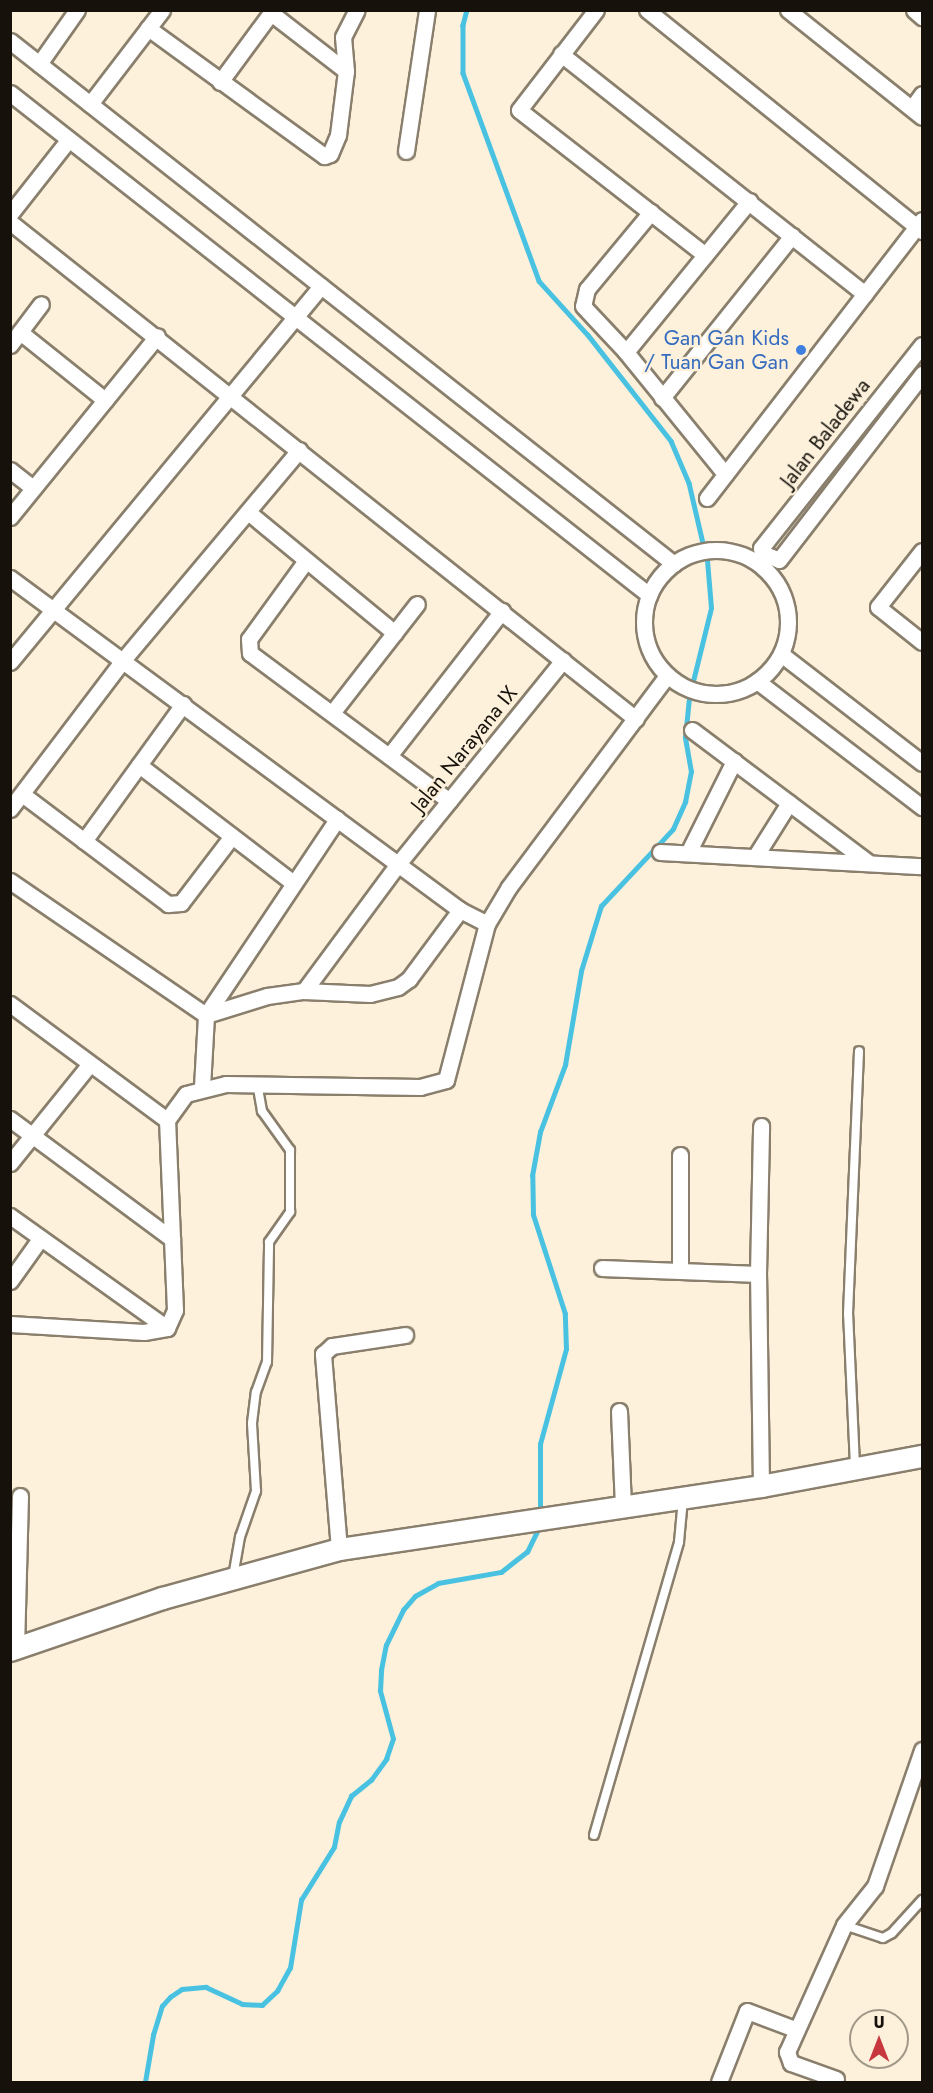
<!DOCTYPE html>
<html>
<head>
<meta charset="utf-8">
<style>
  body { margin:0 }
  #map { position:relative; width:933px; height:2093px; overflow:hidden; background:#fdf1dc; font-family:Jost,sans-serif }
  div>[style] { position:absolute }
  .stream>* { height:4.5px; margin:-2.25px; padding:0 2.25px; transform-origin:2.25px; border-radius:2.25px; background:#49c2e2 }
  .roads { filter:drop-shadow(2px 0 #897f6c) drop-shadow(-2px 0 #897f6c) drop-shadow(0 2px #897f6c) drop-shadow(0 -2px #897f6c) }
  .lane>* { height:8px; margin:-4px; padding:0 4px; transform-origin:4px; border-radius:4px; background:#fff }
  .street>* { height:15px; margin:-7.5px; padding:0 7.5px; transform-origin:7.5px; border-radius:7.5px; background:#fff }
  .street>.ring { margin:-7.5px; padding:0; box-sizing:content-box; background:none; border:15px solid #fff; border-radius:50% }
  .secondary>* { height:21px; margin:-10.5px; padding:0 10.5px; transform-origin:10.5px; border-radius:10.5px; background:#fff }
  .dots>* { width:16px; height:16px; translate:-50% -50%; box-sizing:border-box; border:3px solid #fdf1dc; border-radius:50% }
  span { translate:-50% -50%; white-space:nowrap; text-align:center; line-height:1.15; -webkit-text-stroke:4.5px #fdf1dc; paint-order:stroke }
  .shop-label { font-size:21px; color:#366cbe }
  .right { translate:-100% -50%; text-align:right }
  .street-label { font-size:21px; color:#16120b }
  .frame { position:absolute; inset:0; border:12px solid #16120b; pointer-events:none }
  .north { position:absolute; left:849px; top:2009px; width:60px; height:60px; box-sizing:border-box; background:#fdf1dc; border:2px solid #a19888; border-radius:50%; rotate:0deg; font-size:16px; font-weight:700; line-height:24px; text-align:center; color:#16120b }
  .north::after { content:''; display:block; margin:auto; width:21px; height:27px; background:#c7383e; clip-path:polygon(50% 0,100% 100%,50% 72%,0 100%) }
</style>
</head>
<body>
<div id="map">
  <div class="stream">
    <i style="left:467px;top:10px;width:16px;rotate:105deg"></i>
    <i style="left:463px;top:25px;width:48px;rotate:90deg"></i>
    <i style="left:463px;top:73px;width:221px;rotate:69.9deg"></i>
    <i style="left:539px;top:281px;width:73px;rotate:47.8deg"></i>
    <i style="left:588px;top:335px;width:135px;rotate:51.9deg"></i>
    <i style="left:671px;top:441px;width:46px;rotate:66.8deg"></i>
    <i style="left:689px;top:483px;width:62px;rotate:76.9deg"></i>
    <i style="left:693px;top:681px;width:75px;rotate:-76.1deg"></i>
    <i style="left:711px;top:608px;width:48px;rotate:-94.8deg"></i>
    <i style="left:540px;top:1514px;width:70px;rotate:-90deg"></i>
    <i style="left:540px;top:1444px;width:98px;rotate:-74.7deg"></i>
    <i style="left:566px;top:1349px;width:35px;rotate:-92deg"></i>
    <i style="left:565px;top:1314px;width:104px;rotate:-107.9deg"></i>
    <i style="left:533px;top:1215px;width:39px;rotate:-91deg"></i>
    <i style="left:532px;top:1176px;width:45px;rotate:-79.7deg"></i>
    <i style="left:540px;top:1132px;width:72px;rotate:-69.5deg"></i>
    <i style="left:565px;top:1065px;width:95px;rotate:-80.3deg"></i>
    <i style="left:581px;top:971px;width:68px;rotate:-72.9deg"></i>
    <i style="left:601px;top:906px;width:105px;rotate:-46.9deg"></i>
    <i style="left:673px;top:829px;width:30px;rotate:-66deg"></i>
    <i style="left:685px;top:802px;width:31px;rotate:-79deg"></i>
    <i style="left:691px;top:772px;width:35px;rotate:-100deg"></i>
    <i style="left:685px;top:738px;width:40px;rotate:-84.3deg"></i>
    <i style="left:145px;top:2082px;width:48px;rotate:-80.3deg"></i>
    <i style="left:153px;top:2035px;width:30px;rotate:-73deg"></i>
    <i style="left:162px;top:2006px;width:12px;rotate:-48deg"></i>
    <i style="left:170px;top:1997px;width:14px;rotate:-34deg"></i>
    <i style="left:182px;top:1989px;width:24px;rotate:-5deg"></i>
    <i style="left:206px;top:1987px;width:40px;rotate:25deg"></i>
    <i style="left:242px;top:2004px;width:20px;rotate:3deg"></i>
    <i style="left:262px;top:2005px;width:21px;rotate:-43deg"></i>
    <i style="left:277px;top:1991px;width:26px;rotate:-61deg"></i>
    <i style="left:290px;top:1968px;width:69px;rotate:-80.8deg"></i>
    <i style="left:301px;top:1900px;width:62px;rotate:-58.1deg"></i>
    <i style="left:334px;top:1847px;width:25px;rotate:-79deg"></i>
    <i style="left:339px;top:1822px;width:29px;rotate:-65deg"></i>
    <i style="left:351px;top:1796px;width:26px;rotate:-39deg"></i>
    <i style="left:371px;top:1780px;width:26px;rotate:-54deg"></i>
    <i style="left:386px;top:1759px;width:21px;rotate:-71deg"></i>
    <i style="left:393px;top:1739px;width:50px;rotate:-105.2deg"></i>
    <i style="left:380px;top:1691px;width:21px;rotate:-87deg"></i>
    <i style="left:381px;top:1670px;width:25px;rotate:-79deg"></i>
    <i style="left:386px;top:1645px;width:39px;rotate:-64deg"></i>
    <i style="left:403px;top:1610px;width:18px;rotate:-49deg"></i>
    <i style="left:415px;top:1596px;width:26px;rotate:-29deg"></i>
    <i style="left:438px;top:1583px;width:64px;rotate:-9.9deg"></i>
    <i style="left:501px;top:1572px;width:33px;rotate:-38deg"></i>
    <i style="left:527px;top:1552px;width:30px;rotate:-64deg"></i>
  </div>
  <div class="roads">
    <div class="lane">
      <i style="left:855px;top:1466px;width:152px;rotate:-92.6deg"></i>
      <i style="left:848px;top:1314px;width:263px;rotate:-87.6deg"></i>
      <i style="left:233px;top:1577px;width:41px;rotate:-80.1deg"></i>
      <i style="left:240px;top:1537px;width:49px;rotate:-70.8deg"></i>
      <i style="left:256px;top:1491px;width:68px;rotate:-93.4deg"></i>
      <i style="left:252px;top:1423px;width:31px;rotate:-83deg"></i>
      <i style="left:256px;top:1392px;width:32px;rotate:-70deg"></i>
      <i style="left:267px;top:1362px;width:120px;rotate:-89deg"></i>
      <i style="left:269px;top:1242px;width:37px;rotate:-55deg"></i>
      <i style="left:290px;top:1212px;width:62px;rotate:-90deg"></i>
      <i style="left:290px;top:1150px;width:48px;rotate:-125.7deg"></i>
      <i style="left:262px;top:1111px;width:27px;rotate:-100deg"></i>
      <i style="left:594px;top:1835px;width:305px;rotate:-73.8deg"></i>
      <i style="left:679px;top:1542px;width:43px;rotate:-84.7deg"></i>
      <i style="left:844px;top:1925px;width:41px;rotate:18.4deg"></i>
      <i style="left:883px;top:1938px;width:10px;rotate:-29deg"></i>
      <i style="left:892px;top:1933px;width:45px;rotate:-47.7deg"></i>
    </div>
    <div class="street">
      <i style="left:596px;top:10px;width:126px;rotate:127.6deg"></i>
      <i style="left:519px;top:110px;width:236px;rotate:37.9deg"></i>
      <i style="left:647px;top:10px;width:353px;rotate:38.8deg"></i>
      <i style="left:788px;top:10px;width:171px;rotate:38.6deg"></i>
      <i style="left:914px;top:10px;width:11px;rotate:41deg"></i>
      <i style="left:271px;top:13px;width:95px;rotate:37.7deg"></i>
      <i style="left:148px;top:28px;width:218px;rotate:36deg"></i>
      <i style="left:324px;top:156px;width:6px;rotate:-18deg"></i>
      <i style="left:330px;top:154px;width:21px;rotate:-67deg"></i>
      <i style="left:338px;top:135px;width:64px;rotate:-82.9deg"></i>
      <i style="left:346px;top:71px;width:34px;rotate:-95deg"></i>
      <i style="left:343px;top:37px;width:30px;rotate:-63deg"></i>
      <i style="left:10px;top:41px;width:845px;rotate:38.23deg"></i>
      <i style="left:561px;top:54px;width:387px;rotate:38.3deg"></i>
      <i style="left:39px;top:64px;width:66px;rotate:-54.9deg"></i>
      <i style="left:220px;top:82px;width:89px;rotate:-53.6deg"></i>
      <i style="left:10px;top:93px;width:813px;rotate:38.15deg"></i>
      <i style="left:90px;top:104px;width:118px;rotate:-52.5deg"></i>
      <i style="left:912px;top:108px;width:17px;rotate:-54deg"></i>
      <i style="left:406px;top:151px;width:143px;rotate:-81.5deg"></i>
      <i style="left:651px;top:212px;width:100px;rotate:129.7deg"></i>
      <i style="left:587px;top:289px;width:17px;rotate:103deg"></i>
      <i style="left:583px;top:306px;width:63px;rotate:46.9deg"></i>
      <i style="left:626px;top:352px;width:157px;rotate:50.9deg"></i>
      <i style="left:10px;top:214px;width:95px;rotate:-51.8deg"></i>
      <i style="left:10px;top:222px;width:799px;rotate:38.45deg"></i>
      <i style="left:20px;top:332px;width:109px;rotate:38.7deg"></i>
      <i style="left:10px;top:345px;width:51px;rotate:-52.9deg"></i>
      <i style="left:922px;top:345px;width:259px;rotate:128.4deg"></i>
      <i style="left:761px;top:548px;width:5px;rotate:79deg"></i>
      <i style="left:762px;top:553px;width:18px;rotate:22deg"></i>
      <i style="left:779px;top:560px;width:235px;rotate:-52.4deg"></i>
      <i style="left:626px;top:352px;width:195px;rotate:-50.8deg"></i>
      <i style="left:662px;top:398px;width:208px;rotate:-51.3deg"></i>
      <i style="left:10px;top:470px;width:29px;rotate:38deg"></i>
      <i style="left:707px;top:498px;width:351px;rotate:-52.3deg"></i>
      <i style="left:248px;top:512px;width:190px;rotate:39.5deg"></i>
      <i style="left:10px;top:517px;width:233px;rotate:-50.9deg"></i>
      <i class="ring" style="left:644px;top:550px;width:129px;height:129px"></i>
      <i style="left:922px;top:551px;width:71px;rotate:128.2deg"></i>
      <i style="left:878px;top:607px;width:56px;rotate:38.5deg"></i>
      <i style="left:305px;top:562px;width:95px;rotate:126deg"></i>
      <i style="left:249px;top:639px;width:14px;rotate:86deg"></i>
      <i style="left:250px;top:653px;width:248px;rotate:36.6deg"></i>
      <i style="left:10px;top:578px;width:559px;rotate:36.42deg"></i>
      <i style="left:460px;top:910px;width:30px;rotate:27deg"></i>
      <i style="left:781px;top:654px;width:178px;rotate:37.7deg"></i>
      <i style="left:10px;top:662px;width:488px;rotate:-50.4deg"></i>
      <i style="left:757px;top:681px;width:208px;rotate:37.4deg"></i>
      <i style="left:332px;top:713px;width:138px;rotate:-52.1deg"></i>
      <i style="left:692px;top:730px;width:221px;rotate:36.9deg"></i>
      <i style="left:389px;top:756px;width:184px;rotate:-52.1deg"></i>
      <i style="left:139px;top:765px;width:193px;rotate:37.4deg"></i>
      <i style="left:22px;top:794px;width:183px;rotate:37deg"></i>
      <i style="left:168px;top:904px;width:13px;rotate:-4deg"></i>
      <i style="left:181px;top:903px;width:84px;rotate:-52.7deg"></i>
      <i style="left:10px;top:809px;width:187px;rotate:-52.8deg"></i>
      <i style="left:123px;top:660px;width:274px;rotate:-50deg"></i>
      <i style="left:84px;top:841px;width:169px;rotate:-54.1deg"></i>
      <i style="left:660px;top:852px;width:262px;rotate:3.1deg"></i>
      <i style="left:688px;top:853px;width:103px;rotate:-63.4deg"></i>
      <i style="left:755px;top:857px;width:64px;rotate:-57.8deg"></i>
      <i style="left:10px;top:881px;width:237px;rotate:34.4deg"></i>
      <i style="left:304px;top:991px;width:158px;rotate:-53.5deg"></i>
      <i style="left:398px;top:864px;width:262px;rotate:-51deg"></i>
      <i style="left:10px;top:1004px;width:195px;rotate:36.5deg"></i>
      <i style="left:206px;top:1015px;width:64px;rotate:-17.3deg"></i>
      <i style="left:267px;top:996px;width:37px;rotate:-8deg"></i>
      <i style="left:304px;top:991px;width:66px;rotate:2.6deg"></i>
      <i style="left:370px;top:994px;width:29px;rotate:-14deg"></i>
      <i style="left:398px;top:987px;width:14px;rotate:-36deg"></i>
      <i style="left:409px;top:979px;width:86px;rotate:-53.5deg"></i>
      <i style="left:202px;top:1087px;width:72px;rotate:-86.8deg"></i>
      <i style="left:206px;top:1015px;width:236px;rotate:-56.2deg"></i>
      <i style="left:10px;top:1119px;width:202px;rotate:36.5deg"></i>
      <i style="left:680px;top:1155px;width:114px;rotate:90deg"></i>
      <i style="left:10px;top:1163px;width:127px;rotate:-51.1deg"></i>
      <i style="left:10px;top:1216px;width:193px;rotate:35.5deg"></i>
      <i style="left:602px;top:1268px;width:156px;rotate:2.2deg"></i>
      <i style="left:10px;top:1281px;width:52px;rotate:-54.5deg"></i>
      <i style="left:10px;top:1324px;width:134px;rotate:3.4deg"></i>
      <i style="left:144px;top:1332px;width:23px;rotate:-10deg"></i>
      <i style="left:167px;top:1328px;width:20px;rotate:-66deg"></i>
      <i style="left:175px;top:1310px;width:190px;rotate:-92.4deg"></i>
      <i style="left:167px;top:1120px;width:32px;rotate:-54deg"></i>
      <i style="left:186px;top:1094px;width:41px;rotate:-14deg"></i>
      <i style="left:226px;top:1084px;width:194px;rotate:0.9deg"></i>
      <i style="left:420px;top:1087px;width:27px;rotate:-15deg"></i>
      <i style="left:446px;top:1080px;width:161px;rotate:-75.3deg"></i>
      <i style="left:487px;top:924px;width:43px;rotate:-59.3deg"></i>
      <i style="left:509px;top:887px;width:264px;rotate:-53.2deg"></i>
      <i style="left:619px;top:1411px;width:95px;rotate:87.6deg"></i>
      <i style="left:761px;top:1486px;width:212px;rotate:-90.8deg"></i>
      <i style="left:758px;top:1274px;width:148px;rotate:-88.8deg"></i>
      <i style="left:339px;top:1549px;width:196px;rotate:-94.7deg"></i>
      <i style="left:323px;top:1354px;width:12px;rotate:-42deg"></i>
      <i style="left:332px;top:1346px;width:74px;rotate:-8.6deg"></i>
      <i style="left:16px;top:1648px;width:152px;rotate:-88.5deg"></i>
      <i style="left:836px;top:2079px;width:48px;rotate:-160.4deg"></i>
      <i style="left:791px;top:2063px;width:12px;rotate:-110deg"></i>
      <i style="left:787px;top:2052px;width:139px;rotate:-65.8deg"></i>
      <i style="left:844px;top:1925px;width:50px;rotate:-51.5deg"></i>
      <i style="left:875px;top:1886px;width:144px;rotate:-70.9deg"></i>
      <i style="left:719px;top:2082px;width:76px;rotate:-68.5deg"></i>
      <i style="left:747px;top:2011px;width:51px;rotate:20.6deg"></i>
    </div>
    <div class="secondary">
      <i style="left:10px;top:1650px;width:161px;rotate:-18.9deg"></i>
      <i style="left:162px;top:1598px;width:184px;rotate:-15.5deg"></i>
      <i style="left:339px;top:1549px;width:427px;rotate:-8.5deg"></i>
      <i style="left:761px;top:1486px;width:164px;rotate:-10.6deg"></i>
    </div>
  </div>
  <div class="dots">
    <i style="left:801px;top:350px;background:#3f7fe0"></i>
  </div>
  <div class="shop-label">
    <span class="right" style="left:789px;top:350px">Gan Gan Kids<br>/ Tuan Gan Gan</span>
  </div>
  <div class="street-label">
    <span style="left:825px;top:433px;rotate:-52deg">Jalan Baladewa</span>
    <span style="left:464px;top:749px;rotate:-51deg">Jalan Narayana IX</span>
  </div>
  <div class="frame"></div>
  <div class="north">U</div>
</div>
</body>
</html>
